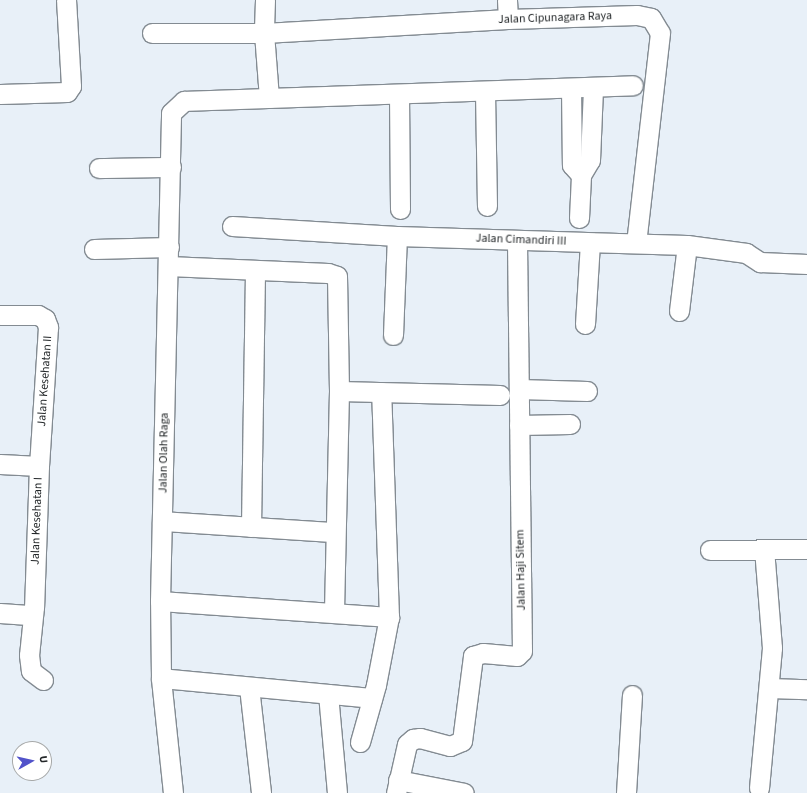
<!DOCTYPE html>
<html>
<head>
<meta charset="utf-8">
<style>
  body { margin:0 }
  #map { position:relative; width:807px; height:793px; overflow:hidden; background:#e8f0f8; font-family:"Source Sans 3",sans-serif }
  div>[style] { position:absolute }
  .roads { filter:drop-shadow(1px 0 #838b92) drop-shadow(-1px 0 #838b92) drop-shadow(0 1px #838b92) drop-shadow(0 -1px #838b92) }
  .street>* { height:19px; margin:-9.5px; padding:0 9.5px; transform-origin:9.5px; border-radius:9.5px; background:#fff }
  span { translate:-50% -50%; white-space:nowrap; text-align:center; line-height:1.15; -webkit-text-stroke:4px #fff; paint-order:stroke }
  .street-label { font-size:12px; color:#232729 }
  .north { position:absolute; left:12px; top:741px; width:40px; height:40px; box-sizing:border-box; background:#fff; border:1px solid #a7a9a9; border-radius:50%; rotate:82deg; font-size:11px; font-weight:700; line-height:16px; text-align:center; color:#232729 }
  .north::after { content:''; display:block; margin:auto; width:14px; height:18px; background:#5253ca; clip-path:polygon(50% 0,100% 100%,50% 72%,0 100%) }
</style>
</head>
<body>
<div id="map">
  <div class="roads">
    <div class="street">
      <i style="left:265px;top:0;width:33px;rotate:92deg"></i>
      <i style="left:264px;top:33px;width:244px;rotate:-3.3deg"></i>
      <i style="left:508px;top:19px;width:129px;rotate:-1.8deg"></i>
      <i style="left:637px;top:15px;width:14px;rotate:12deg"></i>
      <i style="left:651px;top:18px;width:17px;rotate:59deg"></i>
      <i style="left:660px;top:33px;width:211px;rotate:96.5deg"></i>
      <i style="left:507px;top:0;width:19px;rotate:87deg"></i>
      <i style="left:152px;top:33px;width:112px"></i>
      <i style="left:264px;top:33px;width:65px;rotate:85.6deg"></i>
      <i style="left:571px;top:88px;width:77px;rotate:89.3deg"></i>
      <i style="left:572px;top:165px;width:13px;rotate:48deg"></i>
      <i style="left:485px;top:92px;width:114px;rotate:89deg"></i>
      <i style="left:0;top:94px;width:67px;rotate:-1.7deg"></i>
      <i style="left:67px;top:92px;width:7px;rotate:-56deg"></i>
      <i style="left:71px;top:86px;width:86px;rotate:-93.3deg"></i>
      <i style="left:399px;top:94px;width:115px;rotate:89.5deg"></i>
      <i style="left:99px;top:168px;width:72px;rotate:-0.8deg"></i>
      <i style="left:579px;top:218px;width:43px;rotate:-87.3deg"></i>
      <i style="left:581px;top:175px;width:17px;rotate:-59deg"></i>
      <i style="left:590px;top:160px;width:73px;rotate:-87.6deg"></i>
      <i style="left:232px;top:226px;width:165px;rotate:3.5deg"></i>
      <i style="left:397px;top:236px;width:290px;rotate:1.8deg"></i>
      <i style="left:687px;top:245px;width:60px;rotate:7.7deg"></i>
      <i style="left:746px;top:253px;width:17px;rotate:33deg"></i>
      <i style="left:760px;top:262px;width:47px;rotate:2.4deg"></i>
      <i style="left:94px;top:249px;width:75px;rotate:-1.5deg"></i>
      <i style="left:168px;top:266px;width:160px;rotate:2.5deg"></i>
      <i style="left:328px;top:273px;width:9px;rotate:18deg"></i>
      <i style="left:337px;top:276px;width:115px;rotate:89deg"></i>
      <i style="left:339px;top:391px;width:220px;rotate:91.3deg"></i>
      <i style="left:679px;top:311px;width:66px;rotate:-83.1deg"></i>
      <i style="left:0;top:315px;width:38px"></i>
      <i style="left:38px;top:315px;width:8px;rotate:30deg"></i>
      <i style="left:45px;top:319px;width:9px;rotate:69deg"></i>
      <i style="left:48px;top:327px;width:139px;rotate:93.7deg"></i>
      <i style="left:585px;top:324px;width:81px;rotate:-86.5deg"></i>
      <i style="left:393px;top:335px;width:99px;rotate:-87.7deg"></i>
      <i style="left:519px;top:389px;width:68px;rotate:1.7deg"></i>
      <i style="left:339px;top:391px;width:161px;rotate:1.4deg"></i>
      <i style="left:519px;top:425px;width:51px;rotate:-1.1deg"></i>
      <i style="left:0;top:464px;width:39px;rotate:3deg"></i>
      <i style="left:39px;top:466px;width:141px;rotate:92deg"></i>
      <i style="left:34px;top:607px;width:48px;rotate:95.9deg"></i>
      <i style="left:29px;top:655px;width:16px;rotate:83deg"></i>
      <i style="left:31px;top:671px;width:15px;rotate:37deg"></i>
      <i style="left:162px;top:521px;width:172px;rotate:3.7deg"></i>
      <i style="left:251px;top:527px;width:257px;rotate:-89.1deg"></i>
      <i style="left:710px;top:550px;width:97px;rotate:-0.6deg"></i>
      <i style="left:160px;top:601px;width:230px;rotate:4deg"></i>
      <i style="left:0;top:613px;width:32px;rotate:4deg"></i>
      <i style="left:161px;top:678px;width:212px;rotate:5.4deg"></i>
      <i style="left:249px;top:687px;width:107px;rotate:83.5deg"></i>
      <i style="left:769px;top:688px;width:38px;rotate:2deg"></i>
      <i style="left:328px;top:694px;width:99px;rotate:84.8deg"></i>
      <i style="left:360px;top:742px;width:59px;rotate:-74.3deg"></i>
      <i style="left:376px;top:685px;width:69px;rotate:-79.2deg"></i>
      <i style="left:389px;top:617px;width:225px;rotate:-92deg"></i>
      <i style="left:398px;top:780px;width:67px;rotate:11.1deg"></i>
      <i style="left:759px;top:788px;width:141px;rotate:-84.7deg"></i>
      <i style="left:772px;top:648px;width:99px;rotate:-94.6deg"></i>
      <i style="left:173px;top:793px;width:116px;rotate:-96deg"></i>
      <i style="left:161px;top:678px;width:77px;rotate:-90.7deg"></i>
      <i style="left:160px;top:601px;width:488px;rotate:-88.7deg"></i>
      <i style="left:171px;top:113px;width:18px;rotate:-43deg"></i>
      <i style="left:184px;top:101px;width:449px;rotate:-2deg"></i>
      <i style="left:396px;top:793px;width:50px;rotate:-77.3deg"></i>
      <i style="left:407px;top:744px;width:8px;rotate:-40deg"></i>
      <i style="left:413px;top:739px;width:7px;rotate:-8deg"></i>
      <i style="left:420px;top:738px;width:31px;rotate:15deg"></i>
      <i style="left:450px;top:746px;width:13px;rotate:-23deg"></i>
      <i style="left:462px;top:741px;width:86px;rotate:-82.6deg"></i>
      <i style="left:473px;top:656px;width:10px;rotate:-17deg"></i>
      <i style="left:483px;top:653px;width:34px;rotate:5deg"></i>
      <i style="left:517px;top:656px;width:7px;rotate:-45deg"></i>
      <i style="left:522px;top:651px;width:411px;rotate:-90.7deg"></i>
      <i style="left:626px;top:793px;width:98px;rotate:-86.5deg"></i>
    </div>
  </div>
  <div class="street-label">
    <span style="left:555px;top:18px;rotate:-2deg">Jalan Cipunagara Raya</span>
    <span style="left:521px;top:240px;rotate:2deg">Jalan Cimandiri III</span>
    <span style="left:45px;top:381px;rotate:-86deg">Jalan Kesehatan II</span>
    <span style="left:164px;top:453px;rotate:-89deg">Jalan Olah Raga</span>
    <span style="left:37px;top:521px;rotate:-88deg">Jalan Kesehatan I</span>
    <span style="left:521px;top:570px;rotate:-91deg">Jalan Haji Sitem</span>
  </div>
  <div class="north">U</div>
</div>
</body>
</html>
